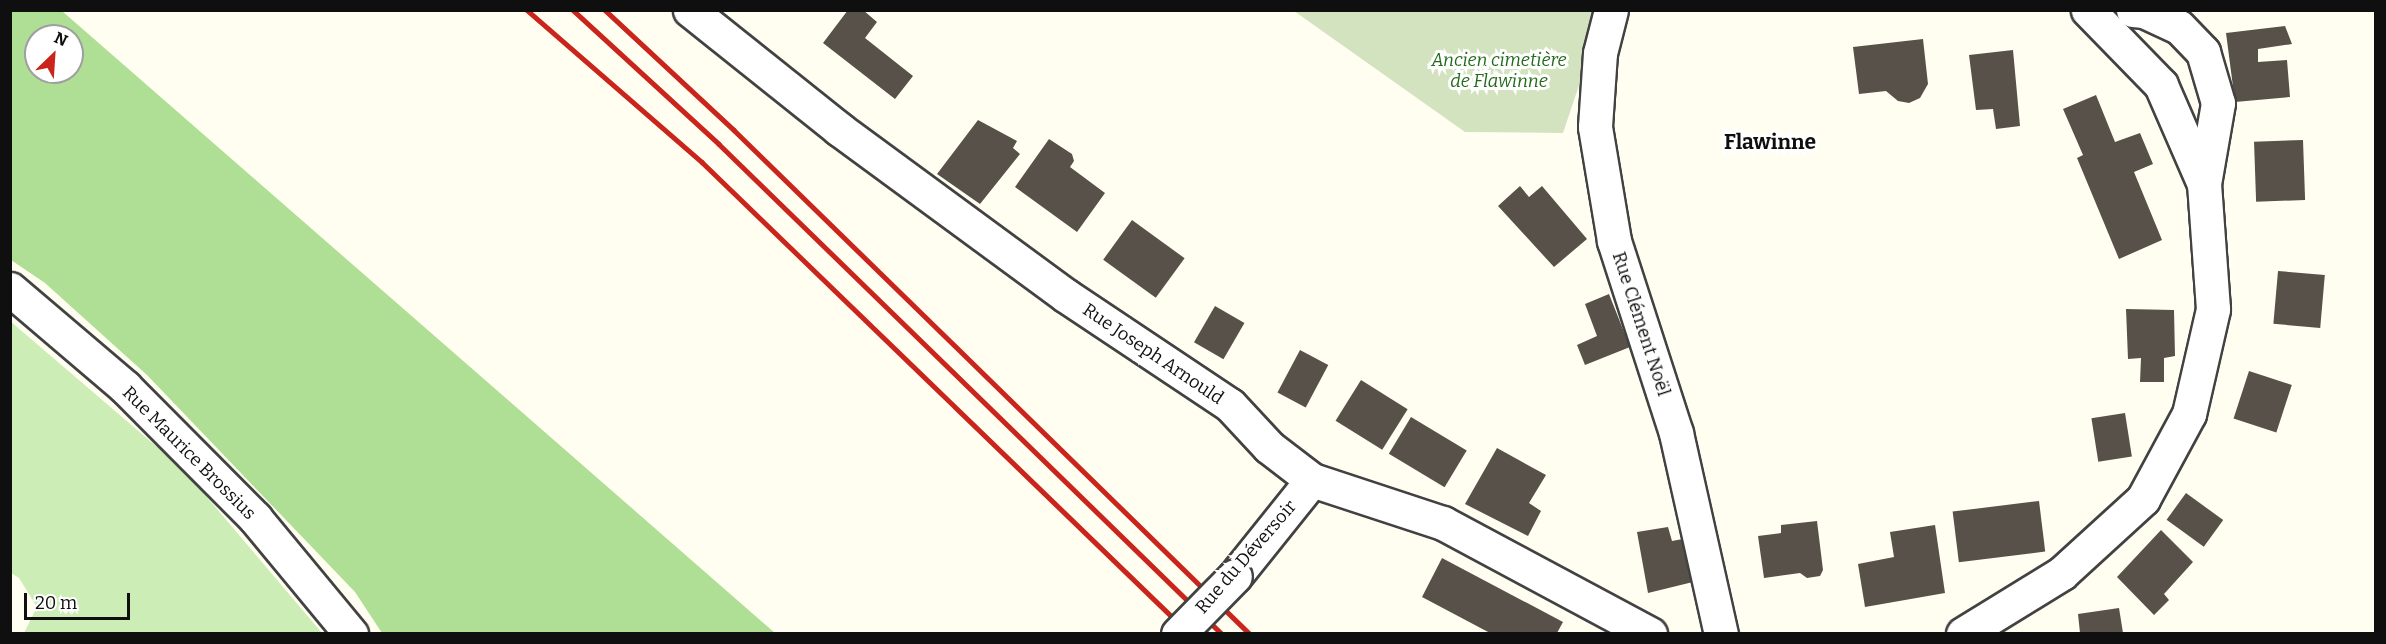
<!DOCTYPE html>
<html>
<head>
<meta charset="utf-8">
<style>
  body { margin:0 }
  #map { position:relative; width:2386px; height:644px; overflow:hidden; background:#fffef0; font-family:Bitter,serif }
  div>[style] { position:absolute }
  .green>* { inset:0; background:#cdedb6 }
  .forest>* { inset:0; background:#aedf94 }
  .cemetery>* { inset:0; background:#d4e3bf }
  .building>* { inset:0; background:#58514a; transform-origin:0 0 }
  .roads { filter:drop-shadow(2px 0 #424242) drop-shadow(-2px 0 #424242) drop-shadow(0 2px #424242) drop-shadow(0 -2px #424242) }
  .minor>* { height:33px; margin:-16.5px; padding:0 16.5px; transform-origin:16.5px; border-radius:16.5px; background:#fff }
  .tertiary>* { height:33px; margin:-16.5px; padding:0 16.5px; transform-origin:16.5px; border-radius:16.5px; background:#fff }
  .rail>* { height:4.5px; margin:-2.25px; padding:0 2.25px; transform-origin:2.25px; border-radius:2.25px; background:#c9251c }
  .bridges { filter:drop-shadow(2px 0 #424242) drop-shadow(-2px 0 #424242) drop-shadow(0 2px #424242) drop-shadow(0 -2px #424242) }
  .tertiary-bridge>* { height:33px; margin:-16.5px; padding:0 16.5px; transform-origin:16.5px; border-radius:16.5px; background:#fff }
  span { translate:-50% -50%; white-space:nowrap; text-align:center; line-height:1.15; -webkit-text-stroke:6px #fff; paint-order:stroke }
  .park-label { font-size:18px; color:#226b1a; font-style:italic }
  .street-label { font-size:18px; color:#0f0f0f }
  .quarter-label { font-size:21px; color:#0f0f0f; font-weight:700 }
  .frame { position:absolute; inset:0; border:12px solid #0f0f0f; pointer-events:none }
  .north { position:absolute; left:24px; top:24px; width:60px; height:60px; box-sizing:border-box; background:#fff; border:2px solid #9f9f9f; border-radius:50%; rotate:25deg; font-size:16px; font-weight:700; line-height:24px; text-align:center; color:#0f0f0f }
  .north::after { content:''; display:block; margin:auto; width:21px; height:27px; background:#c9251c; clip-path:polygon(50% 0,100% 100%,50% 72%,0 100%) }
  .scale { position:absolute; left:24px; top:593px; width:106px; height:27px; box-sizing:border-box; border:3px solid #0f0f0f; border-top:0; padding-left:8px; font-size:18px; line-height:21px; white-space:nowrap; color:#0f0f0f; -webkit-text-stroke:4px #fff; paint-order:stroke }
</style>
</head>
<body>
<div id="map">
  <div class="green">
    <i style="clip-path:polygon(10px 321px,184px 470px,322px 633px,24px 633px,37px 607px,19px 578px,11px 573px)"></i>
  </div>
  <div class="forest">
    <i style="clip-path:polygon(evenodd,10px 11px,62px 11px,775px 633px,382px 633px,355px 592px,147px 375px,45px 283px,11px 260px,10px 11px,36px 36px,72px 36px,72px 72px,36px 72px,36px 36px)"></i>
  </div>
  <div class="cemetery">
    <i style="clip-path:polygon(1294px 11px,1604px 11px,1563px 133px,1465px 132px)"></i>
  </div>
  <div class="building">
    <i style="clip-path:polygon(848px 10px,863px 10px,877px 22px,865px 38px,913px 76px,895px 99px,823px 43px)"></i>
    <i style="clip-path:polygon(2285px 26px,2292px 44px,2258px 49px,2258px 62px,2287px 60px,2290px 97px,2235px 102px,2226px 33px)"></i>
    <i style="clip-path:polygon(1923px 39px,1928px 84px,1920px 98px,1909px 103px,1898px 101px,1886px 91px,1859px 94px,1853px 47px)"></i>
    <i style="clip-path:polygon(2013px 50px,2020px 126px,1996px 129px,1993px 109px,1976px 110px,1969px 55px)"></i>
    <i style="clip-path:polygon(2096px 95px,2115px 142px,2140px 133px,2153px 164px,2134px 172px,2162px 240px,2119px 259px,2077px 158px,2083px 155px,2063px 109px)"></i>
    <i style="clip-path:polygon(978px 120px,1017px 141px,1013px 148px,1020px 154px,980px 204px,937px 174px)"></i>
    <i style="clip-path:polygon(1049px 139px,1072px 154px,1074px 161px,1070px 167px,1105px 193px,1077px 232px,1015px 187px)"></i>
    <i style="left:2303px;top:140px;width:60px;height:49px;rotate:88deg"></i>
    <i style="clip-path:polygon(1520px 186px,1529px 197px,1542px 186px,1587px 239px,1554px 267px,1498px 206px)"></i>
    <i style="left:1132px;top:220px;width:65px;height:49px;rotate:36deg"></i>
    <i style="left:2278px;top:271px;width:47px;height:53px;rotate:5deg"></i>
    <i style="clip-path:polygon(1609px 294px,1630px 347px,1585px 365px,1577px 345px,1597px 336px,1585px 304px)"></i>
    <i style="left:1215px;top:306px;width:34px;height:42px;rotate:30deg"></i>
    <i style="clip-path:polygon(2126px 309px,2174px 310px,2175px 356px,2164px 358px,2164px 382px,2140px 382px,2141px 358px,2128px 359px)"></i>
    <i style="left:1300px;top:350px;width:32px;height:48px;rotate:28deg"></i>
    <i style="left:2249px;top:371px;width:45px;height:50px;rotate:18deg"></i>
    <i style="left:1361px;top:380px;width:55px;height:48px;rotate:32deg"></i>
    <i style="left:2125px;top:413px;width:44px;height:34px;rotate:81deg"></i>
    <i style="left:1411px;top:417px;width:65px;height:43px;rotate:31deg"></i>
    <i style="clip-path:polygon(1497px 448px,1546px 475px,1529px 503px,1541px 511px,1528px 536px,1465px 504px)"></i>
    <i style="left:2186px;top:493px;width:46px;height:33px;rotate:36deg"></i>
    <i style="left:2039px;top:501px;width:51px;height:87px;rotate:83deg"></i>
    <i style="clip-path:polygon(1817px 521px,1823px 570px,1820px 576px,1807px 578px,1800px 573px,1764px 578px,1758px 536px,1781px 533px,1781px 525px)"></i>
    <i style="clip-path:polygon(1935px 525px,1945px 593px,1865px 607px,1858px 564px,1894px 557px,1890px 532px)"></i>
    <i style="clip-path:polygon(1668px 527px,1672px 541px,1688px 538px,1697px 581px,1648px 593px,1637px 532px)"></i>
    <i style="clip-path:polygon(2161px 530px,2193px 562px,2164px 594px,2169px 600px,2154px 615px,2117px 577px)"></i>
    <i style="clip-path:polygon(1442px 558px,1563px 622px,1557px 633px,1490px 633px,1422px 597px)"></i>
    <i style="clip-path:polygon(2119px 608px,2123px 633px,2080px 633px,2078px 614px)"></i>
  </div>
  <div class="roads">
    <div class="minor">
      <i style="left:1611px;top:10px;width:44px;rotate:104.3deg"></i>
      <i style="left:1600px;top:53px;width:74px;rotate:93.9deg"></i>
      <i style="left:1595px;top:127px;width:116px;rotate:80.5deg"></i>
      <i style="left:1614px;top:241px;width:202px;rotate:72.1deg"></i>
      <i style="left:1676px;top:433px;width:206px;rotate:77.4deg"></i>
      <i style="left:2133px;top:10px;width:11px;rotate:5deg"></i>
      <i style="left:2144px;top:11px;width:38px;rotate:25deg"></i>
      <i style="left:2179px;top:27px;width:35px;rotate:46deg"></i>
      <i style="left:2203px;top:52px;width:53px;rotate:73.6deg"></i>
      <i style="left:2218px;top:103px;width:82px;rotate:99.8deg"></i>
    </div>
    <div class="tertiary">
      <i style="left:690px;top:10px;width:191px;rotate:38.6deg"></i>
      <i style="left:839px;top:129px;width:280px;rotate:36.3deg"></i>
      <i style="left:1065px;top:295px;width:198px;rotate:33.7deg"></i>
      <i style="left:1230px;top:405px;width:57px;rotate:47.1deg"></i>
      <i style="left:1269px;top:447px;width:54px;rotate:37.5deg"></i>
      <i style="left:1312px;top:480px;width:138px;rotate:18.2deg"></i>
      <i style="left:1443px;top:523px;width:235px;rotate:28.2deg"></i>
      <i style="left:10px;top:289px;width:151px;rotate:40.4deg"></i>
      <i style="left:125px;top:387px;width:185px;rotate:45.2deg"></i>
      <i style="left:255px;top:518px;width:151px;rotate:50.4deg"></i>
      <i style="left:1235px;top:576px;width:123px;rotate:-51.3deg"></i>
      <i style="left:1963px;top:634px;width:116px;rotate:-31.6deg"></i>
      <i style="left:2062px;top:573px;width:110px;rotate:-42.4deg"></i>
      <i style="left:2143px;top:499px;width:97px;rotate:-61.6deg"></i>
      <i style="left:2189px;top:414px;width:108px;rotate:-77.1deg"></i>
      <i style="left:2213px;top:309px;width:125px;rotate:-94.1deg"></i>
      <i style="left:2204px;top:184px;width:108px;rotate:-113.5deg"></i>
      <i style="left:2161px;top:85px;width:105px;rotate:-134.2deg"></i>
    </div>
  </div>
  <div class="rail">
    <i style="left:527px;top:10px;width:232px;rotate:41deg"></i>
    <i style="left:702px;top:162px;width:679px;rotate:44.05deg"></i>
    <i style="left:573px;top:10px;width:198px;rotate:42.5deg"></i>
    <i style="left:719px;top:144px;width:702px;rotate:44.25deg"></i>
    <i style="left:605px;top:10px;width:176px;rotate:42.9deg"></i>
    <i style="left:734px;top:130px;width:721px;rotate:44.33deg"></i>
  </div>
  <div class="bridges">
    <div class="tertiary-bridge">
      <i style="left:1178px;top:634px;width:81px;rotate:-45.5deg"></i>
    </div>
  </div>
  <div class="park-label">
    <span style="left:1499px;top:71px">Ancien cimetière<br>de Flawinne</span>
  </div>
  <div class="street-label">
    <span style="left:1641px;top:324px;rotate:72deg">Rue Clément Noël</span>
    <span style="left:1153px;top:354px;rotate:34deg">Rue Joseph Arnould</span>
    <span style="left:189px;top:453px;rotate:45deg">Rue Maurice Brossius</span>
    <span style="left:1246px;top:557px;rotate:-49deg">Rue du Déversoir</span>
  </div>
  <div class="quarter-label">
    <span style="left:1770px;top:142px">Flawinne</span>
  </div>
  <div class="frame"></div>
  <div class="north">N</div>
  <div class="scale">20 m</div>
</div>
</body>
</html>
